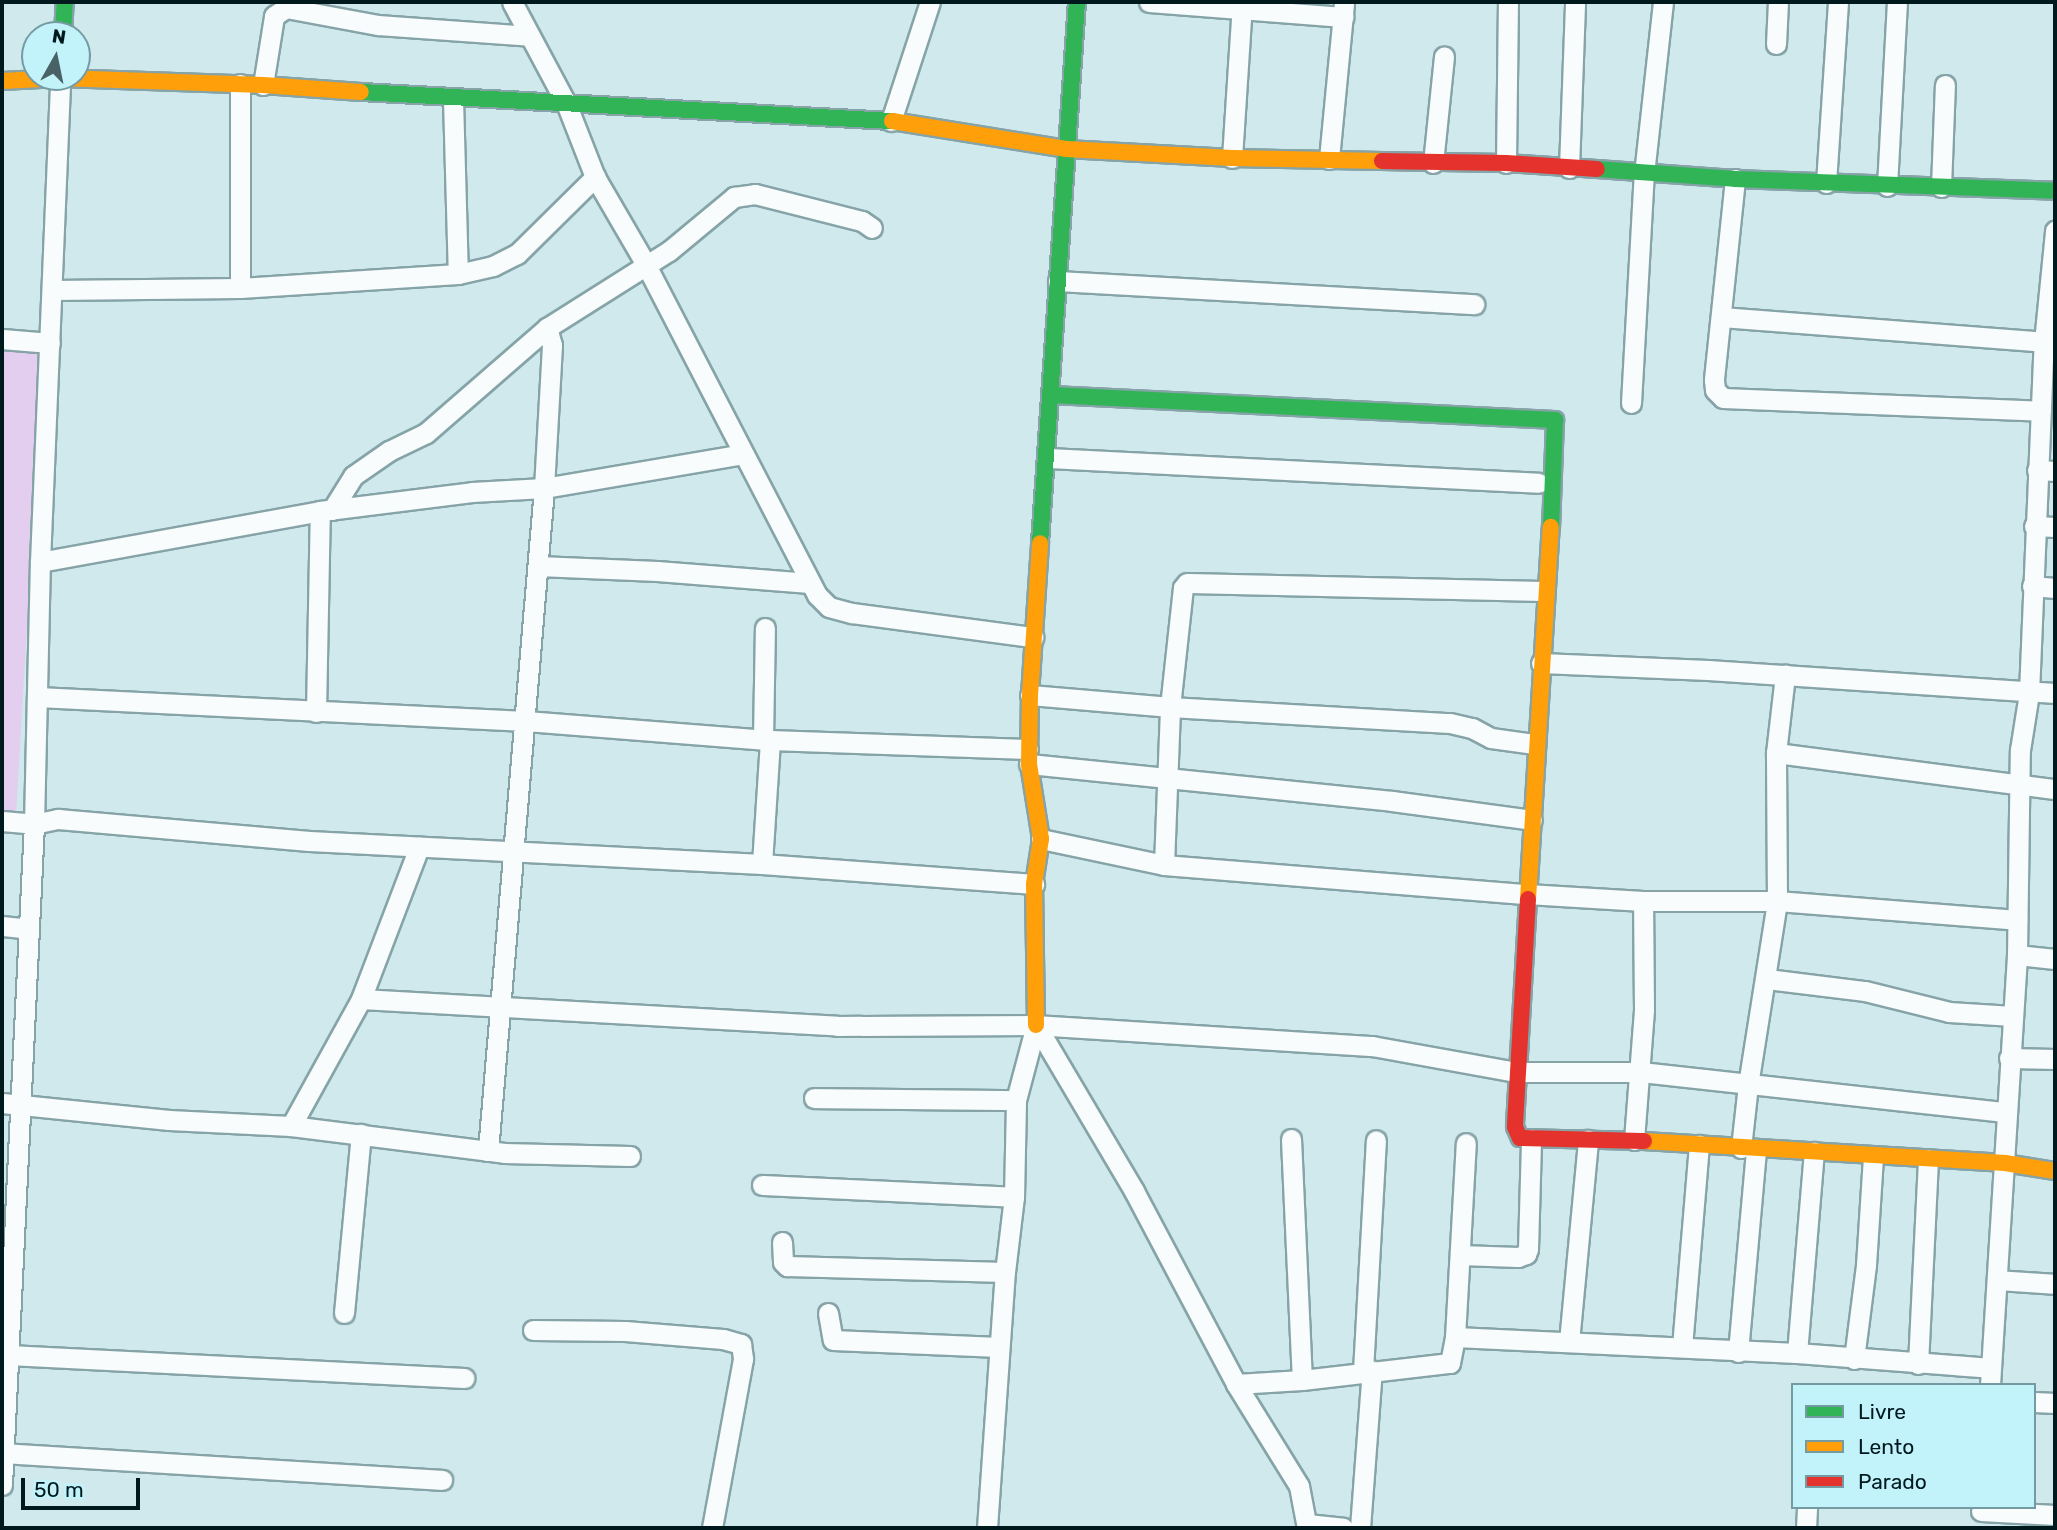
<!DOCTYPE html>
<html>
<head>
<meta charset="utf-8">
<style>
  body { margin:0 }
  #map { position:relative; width:2057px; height:1530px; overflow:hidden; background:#cfe9ed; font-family:Rubik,sans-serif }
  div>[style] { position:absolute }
  .green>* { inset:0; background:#e3ceef }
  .roads { filter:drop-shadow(2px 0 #86a4a8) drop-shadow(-2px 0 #86a4a8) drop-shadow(0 2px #86a4a8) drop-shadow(0 -2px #86a4a8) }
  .street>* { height:19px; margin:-9.5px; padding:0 9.5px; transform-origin:9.5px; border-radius:9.5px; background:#f8fcfc }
  .fast>* { height:16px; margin:-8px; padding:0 8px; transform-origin:8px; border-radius:8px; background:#30b455 }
  .slow>* { height:16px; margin:-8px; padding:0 8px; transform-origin:8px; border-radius:8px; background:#ff9f0a }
  .jam>* { height:16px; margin:-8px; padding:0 8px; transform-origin:8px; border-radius:8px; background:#e5322d }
  span { translate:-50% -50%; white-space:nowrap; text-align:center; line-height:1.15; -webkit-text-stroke:6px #c2f2fa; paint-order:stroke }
  .frame { position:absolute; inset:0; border:4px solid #00191d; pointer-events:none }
  .legend { position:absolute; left:1791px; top:1383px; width:245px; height:126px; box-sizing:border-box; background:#c2f2fa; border:2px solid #749ba2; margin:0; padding:9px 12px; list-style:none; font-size:21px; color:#00191d }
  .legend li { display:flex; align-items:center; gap:14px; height:35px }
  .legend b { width:35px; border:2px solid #749ba2 }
  .north { position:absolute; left:21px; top:21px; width:70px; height:70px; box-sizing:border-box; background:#c2f2fa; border:2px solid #749ba2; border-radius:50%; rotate:9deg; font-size:19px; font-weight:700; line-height:28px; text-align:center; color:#00191d }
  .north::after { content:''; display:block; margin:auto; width:24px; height:32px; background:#486266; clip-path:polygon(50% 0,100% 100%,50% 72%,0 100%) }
  .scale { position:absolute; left:21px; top:1478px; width:119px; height:32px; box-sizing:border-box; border:4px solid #00191d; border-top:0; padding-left:9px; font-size:21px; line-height:24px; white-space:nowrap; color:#00191d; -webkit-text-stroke:5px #c2f2fa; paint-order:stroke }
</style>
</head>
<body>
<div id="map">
  <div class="green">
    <i style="clip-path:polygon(2px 333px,44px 336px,16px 815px,2px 814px)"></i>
  </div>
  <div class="roads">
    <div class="street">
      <i style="left:512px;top:2px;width:115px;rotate:61.9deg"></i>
      <i style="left:566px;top:103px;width:79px;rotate:68.6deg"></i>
      <i style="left:595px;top:177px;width:99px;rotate:59.8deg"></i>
      <i style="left:645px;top:263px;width:374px;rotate:62.6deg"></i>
      <i style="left:817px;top:595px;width:17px;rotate:45deg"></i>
      <i style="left:829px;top:607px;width:24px;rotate:15deg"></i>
      <i style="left:852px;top:613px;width:183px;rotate:7.6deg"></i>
      <i style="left:1149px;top:2px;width:195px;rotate:4.4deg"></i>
      <i style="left:1776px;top:44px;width:42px;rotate:-87.3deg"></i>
      <i style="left:263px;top:85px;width:70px;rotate:-80.9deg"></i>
      <i style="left:274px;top:16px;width:14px;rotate:-34deg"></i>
      <i style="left:286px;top:8px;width:94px;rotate:10.5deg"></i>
      <i style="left:378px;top:25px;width:152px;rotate:4.1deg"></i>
      <i style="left:453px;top:99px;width:175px;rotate:88.4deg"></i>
      <i style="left:891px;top:121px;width:125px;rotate:-71.9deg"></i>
      <i style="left:1232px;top:158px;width:156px;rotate:-86.3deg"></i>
      <i style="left:1329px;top:159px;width:158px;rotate:-84.5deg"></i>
      <i style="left:1433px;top:163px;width:107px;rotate:-84.1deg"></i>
      <i style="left:1506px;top:163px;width:161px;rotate:-89.3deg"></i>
      <i style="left:1569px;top:168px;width:166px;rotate:-87.9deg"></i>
      <i style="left:1735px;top:179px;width:202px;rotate:96deg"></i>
      <i style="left:1714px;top:380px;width:10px;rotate:84deg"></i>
      <i style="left:1715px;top:390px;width:11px;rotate:45deg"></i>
      <i style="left:1723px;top:398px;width:318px;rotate:2.3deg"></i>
      <i style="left:1826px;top:183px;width:181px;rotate:-86.2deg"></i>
      <i style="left:1887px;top:186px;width:184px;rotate:-86.9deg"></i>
      <i style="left:1941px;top:187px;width:102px;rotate:-87.8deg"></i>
      <i style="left:1058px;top:281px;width:417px;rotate:3.2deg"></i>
      <i style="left:240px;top:288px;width:204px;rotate:-90deg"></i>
      <i style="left:52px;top:290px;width:188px;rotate:-0.6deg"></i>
      <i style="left:240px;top:288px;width:218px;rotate:-3.7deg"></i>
      <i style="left:458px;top:274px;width:36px;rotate:-13deg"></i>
      <i style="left:493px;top:266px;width:27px;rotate:-27deg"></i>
      <i style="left:517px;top:254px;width:110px;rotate:-44.6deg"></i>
      <i style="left:1721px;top:317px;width:324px;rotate:4.4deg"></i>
      <i style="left:2px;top:339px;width:48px;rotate:4.8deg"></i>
      <i style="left:1631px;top:403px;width:229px;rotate:-86.8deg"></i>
      <i style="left:1644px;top:174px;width:173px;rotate:-83.7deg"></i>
      <i style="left:1048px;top:458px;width:491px;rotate:2.9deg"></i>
      <i style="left:2037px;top:470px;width:18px;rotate:3deg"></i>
      <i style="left:332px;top:510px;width:40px;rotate:-58deg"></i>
      <i style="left:353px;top:476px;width:44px;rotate:-34.8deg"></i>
      <i style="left:389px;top:451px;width:41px;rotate:-25.9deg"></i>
      <i style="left:426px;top:433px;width:160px;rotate:-41deg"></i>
      <i style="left:547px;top:328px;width:144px;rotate:-32.3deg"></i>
      <i style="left:669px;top:251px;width:85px;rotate:-39.7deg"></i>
      <i style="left:734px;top:197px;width:21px;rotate:-8deg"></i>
      <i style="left:755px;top:194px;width:110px;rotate:14.2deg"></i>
      <i style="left:862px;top:221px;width:12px;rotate:35deg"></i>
      <i style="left:2034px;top:526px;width:21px;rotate:3deg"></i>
      <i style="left:40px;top:562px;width:285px;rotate:-10.3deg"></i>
      <i style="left:320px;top:511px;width:153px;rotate:-7.1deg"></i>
      <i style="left:472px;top:492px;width:72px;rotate:-3.2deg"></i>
      <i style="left:544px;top:488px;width:201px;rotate:-9.7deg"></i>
      <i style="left:538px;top:566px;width:119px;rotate:2.4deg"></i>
      <i style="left:657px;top:571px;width:153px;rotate:4.5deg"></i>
      <i style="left:2032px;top:586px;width:23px;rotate:5deg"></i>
      <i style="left:1541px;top:663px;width:167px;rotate:2.4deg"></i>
      <i style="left:1708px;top:670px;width:348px;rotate:3.8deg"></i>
      <i style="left:1030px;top:695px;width:141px;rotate:4.9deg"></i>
      <i style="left:1170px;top:707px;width:280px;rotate:3.3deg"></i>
      <i style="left:1450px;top:723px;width:23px;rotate:13deg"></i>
      <i style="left:1472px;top:728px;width:21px;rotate:28deg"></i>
      <i style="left:1491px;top:738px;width:44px;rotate:7.8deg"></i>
      <i style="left:37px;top:697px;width:490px;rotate:2.8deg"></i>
      <i style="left:526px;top:721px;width:245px;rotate:4.5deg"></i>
      <i style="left:770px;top:740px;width:258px;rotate:2deg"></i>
      <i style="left:316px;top:712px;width:201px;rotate:-88.9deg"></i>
      <i style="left:763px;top:739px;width:111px;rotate:-89deg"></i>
      <i style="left:1776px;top:753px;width:281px;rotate:7.4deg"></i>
      <i style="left:1029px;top:764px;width:365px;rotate:5.8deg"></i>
      <i style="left:1392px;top:801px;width:141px;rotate:7.7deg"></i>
      <i style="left:2px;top:821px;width:32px;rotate:5deg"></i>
      <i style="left:34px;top:824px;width:25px;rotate:-12deg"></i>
      <i style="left:58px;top:819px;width:252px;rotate:5deg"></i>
      <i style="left:309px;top:841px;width:454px;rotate:2.9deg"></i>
      <i style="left:762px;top:864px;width:273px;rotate:4.2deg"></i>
      <i style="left:1041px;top:839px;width:126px;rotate:11.9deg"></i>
      <i style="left:1164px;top:865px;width:364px;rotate:4.6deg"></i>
      <i style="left:1527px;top:894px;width:116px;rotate:3.5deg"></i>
      <i style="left:1643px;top:901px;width:134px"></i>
      <i style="left:1777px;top:901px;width:241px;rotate:4.5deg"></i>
      <i style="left:762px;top:864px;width:124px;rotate:-86.3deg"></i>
      <i style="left:1164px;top:865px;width:158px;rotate:-87.8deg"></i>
      <i style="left:1170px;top:707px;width:120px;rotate:-83.8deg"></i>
      <i style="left:1183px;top:588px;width:6px;rotate:-51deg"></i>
      <i style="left:1187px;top:583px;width:357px;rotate:1.3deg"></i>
      <i style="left:2px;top:926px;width:27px;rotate:6deg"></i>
      <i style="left:2017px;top:955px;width:38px;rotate:6deg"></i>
      <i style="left:1767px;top:979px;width:99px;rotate:7deg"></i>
      <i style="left:1865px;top:991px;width:87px;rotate:14deg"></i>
      <i style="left:1949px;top:1012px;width:64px;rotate:3.6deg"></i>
      <i style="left:361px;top:999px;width:477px;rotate:3.2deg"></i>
      <i style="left:837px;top:1026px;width:199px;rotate:-0.3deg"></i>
      <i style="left:1036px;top:1025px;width:337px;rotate:3.6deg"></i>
      <i style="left:1372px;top:1046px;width:147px;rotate:10.2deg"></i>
      <i style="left:1517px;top:1072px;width:124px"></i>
      <i style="left:1641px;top:1072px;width:366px;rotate:6.3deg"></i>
      <i style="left:1036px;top:1025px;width:193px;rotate:59.4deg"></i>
      <i style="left:1134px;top:1191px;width:218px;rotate:62.1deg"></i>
      <i style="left:1236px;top:1384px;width:120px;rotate:58.3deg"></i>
      <i style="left:1299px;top:1486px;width:43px;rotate:79.2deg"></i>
      <i style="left:2009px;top:1058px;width:46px;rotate:1.2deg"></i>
      <i style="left:814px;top:1098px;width:202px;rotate:0.6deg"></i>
      <i style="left:2px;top:1103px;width:168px;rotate:5.8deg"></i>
      <i style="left:169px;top:1120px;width:122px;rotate:2.8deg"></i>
      <i style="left:291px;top:1126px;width:145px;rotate:-61.1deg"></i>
      <i style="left:361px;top:999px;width:163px;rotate:-69.1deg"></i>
      <i style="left:291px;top:1126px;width:215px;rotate:7.2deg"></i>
      <i style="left:504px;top:1153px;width:126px;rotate:1.4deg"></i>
      <i style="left:1291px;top:1139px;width:241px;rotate:87.4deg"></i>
      <i style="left:1634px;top:1140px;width:130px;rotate:-85.6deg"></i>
      <i style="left:1644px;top:1010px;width:109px;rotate:-90.5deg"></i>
      <i style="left:1741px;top:1148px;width:63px;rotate:-83.7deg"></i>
      <i style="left:1748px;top:1085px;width:186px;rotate:-81deg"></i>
      <i style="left:1777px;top:901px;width:148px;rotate:-90.4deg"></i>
      <i style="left:1776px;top:753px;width:79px;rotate:-83.4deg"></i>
      <i style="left:488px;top:1151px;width:665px;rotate:-85.17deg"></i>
      <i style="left:544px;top:488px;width:143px;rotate:-86.8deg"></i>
      <i style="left:552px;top:345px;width:18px;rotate:-106deg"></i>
      <i style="left:762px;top:1185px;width:252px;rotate:2.7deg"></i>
      <i style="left:782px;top:1242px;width:20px;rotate:87deg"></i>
      <i style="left:783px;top:1262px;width:6px;rotate:45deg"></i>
      <i style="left:787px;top:1266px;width:218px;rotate:1.6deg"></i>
      <i style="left:1460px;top:1255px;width:58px;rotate:2deg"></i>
      <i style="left:1518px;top:1257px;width:9px;rotate:-21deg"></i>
      <i style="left:1526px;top:1254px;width:5px;rotate:-68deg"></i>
      <i style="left:1528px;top:1249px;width:110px;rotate:-88.4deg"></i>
      <i style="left:1997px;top:1280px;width:58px;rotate:3.9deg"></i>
      <i style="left:344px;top:1313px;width:180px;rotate:-84.6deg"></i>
      <i style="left:828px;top:1313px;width:27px;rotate:80deg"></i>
      <i style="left:833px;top:1340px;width:166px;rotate:2.4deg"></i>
      <i style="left:533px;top:1330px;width:92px;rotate:0.6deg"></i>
      <i style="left:625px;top:1331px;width:98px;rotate:4.7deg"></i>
      <i style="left:723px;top:1339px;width:19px;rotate:16deg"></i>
      <i style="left:741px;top:1344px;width:15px;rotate:82deg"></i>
      <i style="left:743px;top:1359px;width:172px;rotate:100.4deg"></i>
      <i style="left:1455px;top:1337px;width:342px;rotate:2.7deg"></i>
      <i style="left:1797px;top:1353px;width:194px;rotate:4.4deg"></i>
      <i style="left:1569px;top:1342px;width:203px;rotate:-84.6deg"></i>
      <i style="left:1682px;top:1347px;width:203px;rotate:-85.2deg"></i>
      <i style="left:1738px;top:1352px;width:204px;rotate:-84.9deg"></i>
      <i style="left:1797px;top:1353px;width:202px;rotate:-85.2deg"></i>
      <i style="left:8px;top:1355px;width:457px;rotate:2.9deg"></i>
      <i style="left:1854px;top:1359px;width:95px;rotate:-82.7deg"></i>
      <i style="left:1866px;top:1265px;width:107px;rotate:-86.3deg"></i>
      <i style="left:1918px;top:1364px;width:205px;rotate:-87.2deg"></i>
      <i style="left:1363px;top:1371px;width:231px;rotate:-86.8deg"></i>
      <i style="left:1236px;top:1384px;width:66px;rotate:-3.5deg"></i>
      <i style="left:1302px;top:1380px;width:149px;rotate:-6.6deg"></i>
      <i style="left:1450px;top:1363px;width:26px;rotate:-79deg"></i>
      <i style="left:1455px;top:1337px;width:194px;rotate:-86.8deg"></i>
      <i style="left:1990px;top:1385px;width:431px;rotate:-86.4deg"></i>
      <i style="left:2017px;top:955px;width:205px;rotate:-89.2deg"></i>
      <i style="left:2020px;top:750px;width:58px;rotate:-81deg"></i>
      <i style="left:2029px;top:693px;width:351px;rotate:-87.6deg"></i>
      <i style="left:2044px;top:342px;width:112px;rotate:-84.3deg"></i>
      <i style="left:2034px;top:1402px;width:21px;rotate:3deg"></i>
      <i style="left:3px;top:1453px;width:440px;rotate:3.5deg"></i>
      <i style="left:2px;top:1485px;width:662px;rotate:-87.23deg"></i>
      <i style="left:34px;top:824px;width:262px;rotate:-88.7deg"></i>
      <i style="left:40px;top:562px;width:484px;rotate:-87.6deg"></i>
      <i style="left:1981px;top:1511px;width:74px;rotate:3.1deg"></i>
      <i style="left:1307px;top:1524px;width:36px;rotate:6deg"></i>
      <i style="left:987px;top:1528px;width:257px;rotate:-86deg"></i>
      <i style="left:1005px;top:1272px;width:76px;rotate:-83.2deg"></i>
      <i style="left:1014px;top:1197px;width:97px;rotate:-88.8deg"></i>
      <i style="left:1016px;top:1100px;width:78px;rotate:-75.1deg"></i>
      <i style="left:1360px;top:1528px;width:158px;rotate:-85.7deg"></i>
      <i style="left:1806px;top:1528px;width:21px;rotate:-87deg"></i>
    </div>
    <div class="fast">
      <i style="left:63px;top:35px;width:33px;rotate:-87deg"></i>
      <i style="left:361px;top:92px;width:532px;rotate:3.13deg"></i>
      <i style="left:1597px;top:169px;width:138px;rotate:4.1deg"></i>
      <i style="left:1735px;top:179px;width:320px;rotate:2.1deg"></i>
      <i style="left:1052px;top:395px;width:504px;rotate:2.85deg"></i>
      <i style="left:1555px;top:420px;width:107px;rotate:92.1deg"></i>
      <i style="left:1040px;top:543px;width:542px;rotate:-86.09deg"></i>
    </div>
    <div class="slow">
      <i style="left:2px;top:81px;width:58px;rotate:-3deg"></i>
      <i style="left:60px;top:78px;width:203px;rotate:2deg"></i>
      <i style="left:263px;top:85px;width:98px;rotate:4.1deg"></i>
      <i style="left:892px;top:121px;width:176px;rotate:9.1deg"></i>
      <i style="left:1066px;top:149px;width:166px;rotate:3.1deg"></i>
      <i style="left:1232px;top:158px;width:150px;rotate:1.1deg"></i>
      <i style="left:1528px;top:899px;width:373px;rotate:-86.5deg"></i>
      <i style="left:1036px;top:1025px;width:141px;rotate:-90.8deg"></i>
      <i style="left:1034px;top:884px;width:46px;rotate:-81.2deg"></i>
      <i style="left:1041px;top:839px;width:76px;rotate:-99.1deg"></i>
      <i style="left:1029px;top:764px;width:69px;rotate:-89.2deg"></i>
      <i style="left:1030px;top:695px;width:152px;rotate:-86.2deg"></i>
      <i style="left:1644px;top:1141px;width:362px;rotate:3.5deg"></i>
      <i style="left:2005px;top:1163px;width:51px;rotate:9.1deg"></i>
    </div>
    <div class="jam">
      <i style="left:1382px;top:161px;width:124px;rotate:0.9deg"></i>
      <i style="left:1506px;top:163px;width:91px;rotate:3.8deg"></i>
      <i style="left:1528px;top:899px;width:228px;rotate:93.3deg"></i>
      <i style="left:1515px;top:1127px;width:12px;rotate:66deg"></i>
      <i style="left:1520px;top:1138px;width:124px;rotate:1.4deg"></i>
    </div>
  </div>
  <div class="frame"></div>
  <ul class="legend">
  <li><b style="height:9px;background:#30b455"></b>Livre</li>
  <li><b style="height:9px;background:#ff9f0a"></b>Lento</li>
  <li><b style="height:9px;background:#e5322d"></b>Parado</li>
  </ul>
  <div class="north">N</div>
  <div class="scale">50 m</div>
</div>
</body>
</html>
